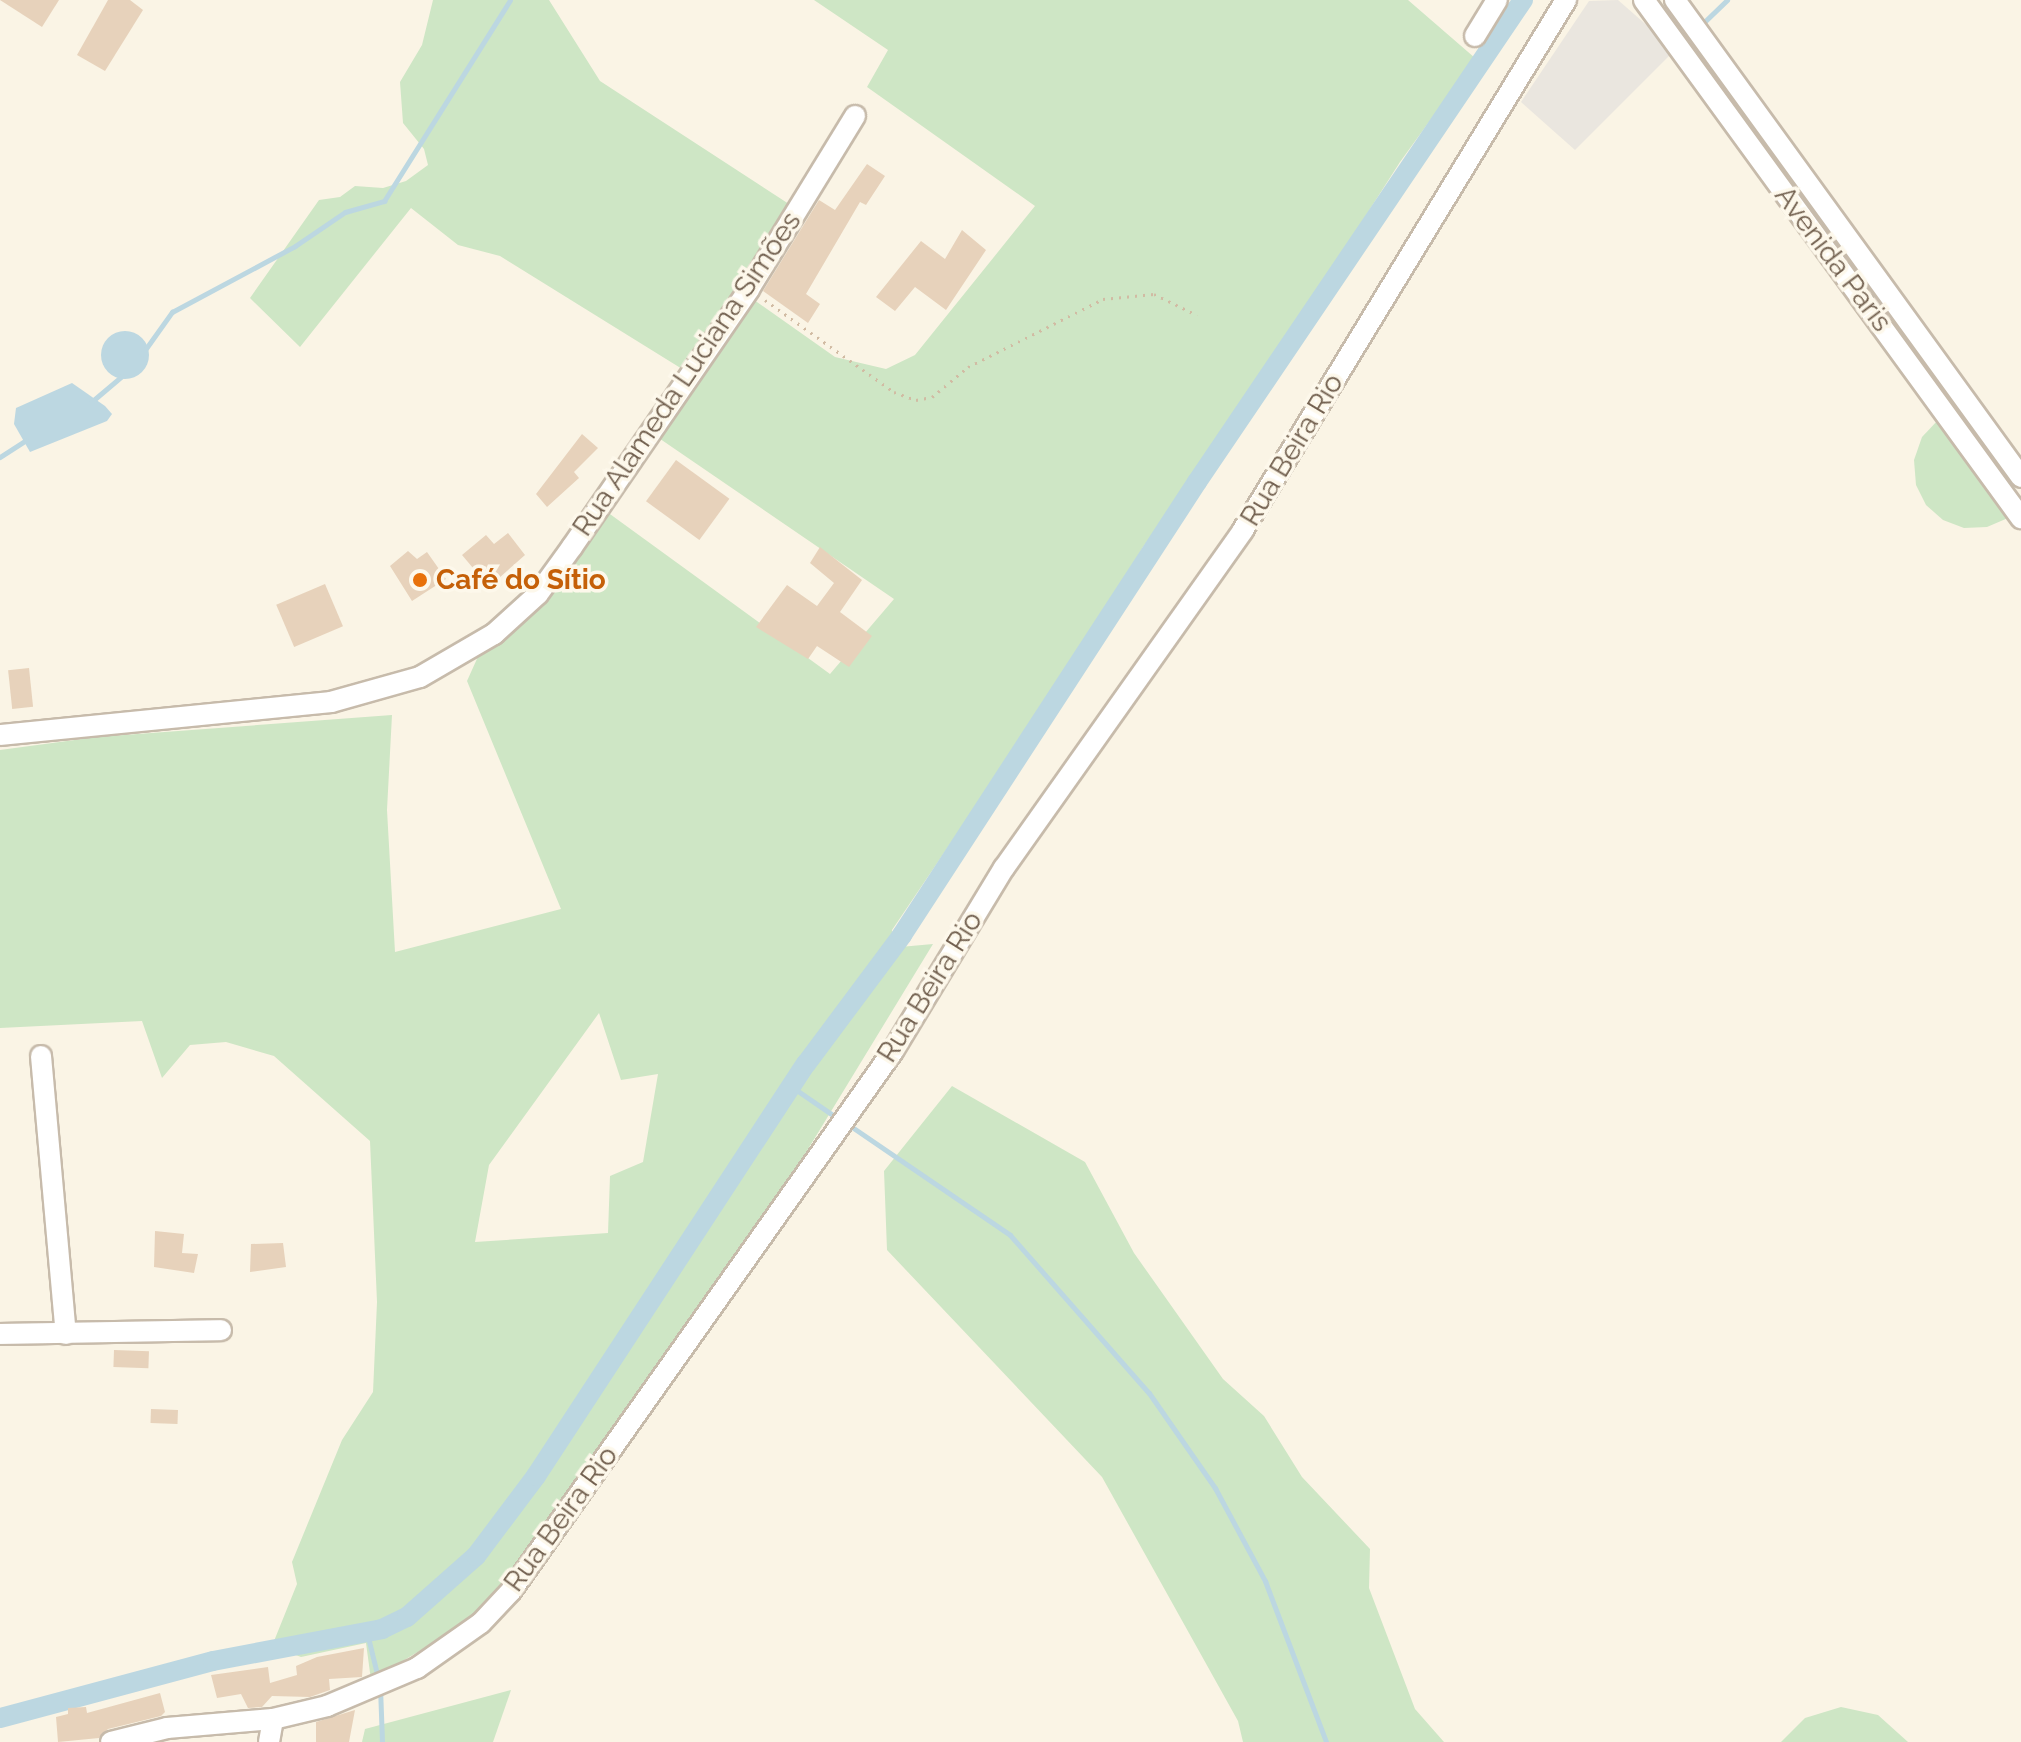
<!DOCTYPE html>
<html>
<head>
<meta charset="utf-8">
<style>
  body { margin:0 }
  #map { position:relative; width:2021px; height:1742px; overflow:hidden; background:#faf4e5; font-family:Raleway,sans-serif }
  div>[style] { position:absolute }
  .industrial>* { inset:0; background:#eae6df }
  .green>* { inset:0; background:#cee6c5 }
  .water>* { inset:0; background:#bcd7e1 }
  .round { border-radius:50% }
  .stream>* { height:5px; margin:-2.5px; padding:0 2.5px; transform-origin:2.5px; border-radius:2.5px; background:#bcd7e1 }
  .canal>* { height:20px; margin:-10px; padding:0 10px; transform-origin:10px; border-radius:10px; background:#bcd7e1 }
  .building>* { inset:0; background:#e7d2bb; transform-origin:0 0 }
  .path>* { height:3px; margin-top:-1.5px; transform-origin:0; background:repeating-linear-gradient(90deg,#d1bba3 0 2px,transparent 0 8px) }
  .roads { filter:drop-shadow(2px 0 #c7bbab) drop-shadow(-2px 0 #c7bbab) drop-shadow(0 2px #c7bbab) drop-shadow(0 -2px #c7bbab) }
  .minor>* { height:20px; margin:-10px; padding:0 10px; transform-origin:10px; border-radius:10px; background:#fff }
  .dots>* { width:22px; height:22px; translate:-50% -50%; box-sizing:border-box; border:4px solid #fdf8eb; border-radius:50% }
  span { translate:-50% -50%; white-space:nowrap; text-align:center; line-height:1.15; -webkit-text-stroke:7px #fdf8eb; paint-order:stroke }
  .street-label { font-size:28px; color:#705e4d }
  .food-label { font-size:28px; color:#c56008; font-weight:700 }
  .left { translate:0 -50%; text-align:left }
</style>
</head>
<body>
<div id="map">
  <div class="industrial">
    <i style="clip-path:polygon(1618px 0,1675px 50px,1575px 150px,1521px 102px,1589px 1px)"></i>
  </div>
  <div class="green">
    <i style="clip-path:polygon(evenodd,433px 0,549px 0,600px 81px,792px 206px,740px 290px,835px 357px,886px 369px,915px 355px,1035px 206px,867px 87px,888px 50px,814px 0,1408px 0,1475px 58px,1400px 162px,1228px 431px,1143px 547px,1076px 657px,892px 930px,894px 940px,904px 940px,900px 947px,933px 944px,802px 1159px,529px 1563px,476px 1617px,371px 1680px,366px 1643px,301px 1657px,272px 1646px,297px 1584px,292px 1562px,342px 1440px,373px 1392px,377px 1302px,370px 1141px,274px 1056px,226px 1042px,190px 1045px,162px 1078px,142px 1021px,0 1028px,0 750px,97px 737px,392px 715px,387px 810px,395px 952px,561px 909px,467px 681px,485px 641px,603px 509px,830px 674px,894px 599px,650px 432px,687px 372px,500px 256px,458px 245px,411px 208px,300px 347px,250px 298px,319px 200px,340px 197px,355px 186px,383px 188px,406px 181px,428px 165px,424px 149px,403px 123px,400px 82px,422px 45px,433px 0,599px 1013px,621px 1080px,658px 1074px,643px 1162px,610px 1176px,608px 1233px,475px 1242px,489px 1165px,599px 1013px)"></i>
    <i style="clip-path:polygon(1939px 419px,2008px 518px,1987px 527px,1964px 528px,1943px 520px,1926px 505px,1916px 485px,1914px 460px,1922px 437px)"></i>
    <i style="clip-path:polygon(952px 1086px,1085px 1162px,1134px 1253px,1223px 1379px,1264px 1416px,1302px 1477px,1370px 1549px,1369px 1588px,1415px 1709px,1444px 1742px,1243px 1742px,1238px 1721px,1102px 1477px,887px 1250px,884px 1171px)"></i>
    <i style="clip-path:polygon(511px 1690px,493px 1742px,362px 1742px,365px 1729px)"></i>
    <i style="clip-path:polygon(1841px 1707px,1878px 1715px,1908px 1742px,1781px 1742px,1805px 1718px)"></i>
  </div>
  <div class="water">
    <i class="round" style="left:101px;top:331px;width:48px;height:48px"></i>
    <i style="clip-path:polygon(72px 383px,105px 406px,112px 414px,107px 421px,30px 452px,14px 424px,16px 408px)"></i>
  </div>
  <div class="stream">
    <i style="left:1699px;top:27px;width:39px;rotate:-44deg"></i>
    <i style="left:142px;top:354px;width:52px;rotate:-54.5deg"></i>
    <i style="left:172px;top:312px;width:140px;rotate:-28.2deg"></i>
    <i style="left:295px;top:246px;width:60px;rotate:-34.2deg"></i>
    <i style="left:345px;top:212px;width:41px;rotate:-15.8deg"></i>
    <i style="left:384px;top:201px;width:237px;rotate:-57.9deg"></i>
    <i style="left:90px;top:403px;width:42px;rotate:-40.2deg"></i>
    <i style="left:0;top:457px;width:31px;rotate:-33deg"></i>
    <i style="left:792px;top:1087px;width:58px;rotate:34.5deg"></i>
    <i style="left:849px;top:1125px;width:195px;rotate:34.3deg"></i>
    <i style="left:1010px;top:1235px;width:210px;rotate:48.7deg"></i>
    <i style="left:1149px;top:1393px;width:116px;rotate:55.2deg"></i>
    <i style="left:1215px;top:1488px;width:106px;rotate:61.7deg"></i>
    <i style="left:1265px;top:1581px;width:172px;rotate:69.2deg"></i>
    <i style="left:367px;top:1633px;width:46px;rotate:76.3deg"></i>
    <i style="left:380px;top:1687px;width:55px;rotate:87.9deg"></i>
  </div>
  <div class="canal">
    <i style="left:0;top:1718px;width:220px;rotate:-15deg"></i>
    <i style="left:213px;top:1661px;width:172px;rotate:-10.7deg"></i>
    <i style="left:382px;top:1629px;width:28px;rotate:-26deg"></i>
    <i style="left:407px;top:1617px;width:92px;rotate:-41.5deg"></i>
    <i style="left:476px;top:1556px;width:100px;rotate:-53.1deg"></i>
    <i style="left:536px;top:1476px;width:493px;rotate:-56.8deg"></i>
    <i style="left:806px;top:1064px;width:161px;rotate:-53.3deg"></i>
    <i style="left:902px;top:935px;width:541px;rotate:-56.93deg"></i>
    <i style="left:1197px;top:482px;width:582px;rotate:-55.93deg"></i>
  </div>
  <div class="building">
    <i style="clip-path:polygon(0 0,59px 0,42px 27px)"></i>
    <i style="clip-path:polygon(108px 0,130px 0,143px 10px,105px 71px,77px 55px)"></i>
    <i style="clip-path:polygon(867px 164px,885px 176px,866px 205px,860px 202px,806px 294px,820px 304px,808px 323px,763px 291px,819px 200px,835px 210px)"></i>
    <i style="clip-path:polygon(962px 230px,986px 250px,946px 310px,915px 287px,895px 311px,876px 297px,921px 241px,945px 259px)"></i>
    <i style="clip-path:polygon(582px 434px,598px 448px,574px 472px,579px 478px,547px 507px,536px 494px)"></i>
    <i style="left:676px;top:460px;width:66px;height:51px;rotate:36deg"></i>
    <i style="clip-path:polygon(508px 533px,525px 555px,489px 587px,462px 555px,486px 535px,494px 544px)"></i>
    <i style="clip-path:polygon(820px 547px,862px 580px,840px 612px,872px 636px,849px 667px,817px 646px,808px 659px,756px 627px,787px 585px,817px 606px,834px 583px,810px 563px)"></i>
    <i style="clip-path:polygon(408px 551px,417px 559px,427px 552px,446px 579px,412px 601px,390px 566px)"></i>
    <i style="left:325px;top:584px;width:46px;height:53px;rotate:67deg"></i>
    <i style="left:29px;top:668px;width:39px;height:21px;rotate:84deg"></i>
    <i style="clip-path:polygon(155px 1231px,184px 1234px,182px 1253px,198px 1254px,194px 1273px,154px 1267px)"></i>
    <i style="clip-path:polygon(283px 1243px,286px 1267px,250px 1272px,251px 1244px)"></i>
    <i style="left:114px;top:1350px;width:35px;height:17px;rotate:2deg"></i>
    <i style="left:151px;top:1409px;width:27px;height:14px;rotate:2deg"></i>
    <i style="clip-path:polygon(364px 1648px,362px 1677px,329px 1679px,330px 1690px,310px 1697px,272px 1696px,262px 1707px,248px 1708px,241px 1694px,217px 1698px,211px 1675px,268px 1667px,270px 1683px,297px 1675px,296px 1666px,317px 1657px)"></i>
    <i style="clip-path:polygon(160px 1693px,165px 1712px,161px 1716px,108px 1729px,99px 1738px,58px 1742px,56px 1717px,68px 1714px,68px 1708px,86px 1707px,87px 1713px)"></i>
    <i style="clip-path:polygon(355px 1710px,349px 1742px,316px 1742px,316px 1722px)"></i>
  </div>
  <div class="path">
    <i style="left:765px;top:300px;width:158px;rotate:35.5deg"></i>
    <i style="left:894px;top:392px;width:23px;rotate:20deg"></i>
    <i style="left:916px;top:400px;width:16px;rotate:-11deg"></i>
    <i style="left:932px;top:397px;width:47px;rotate:-39.8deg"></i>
    <i style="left:968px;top:367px;width:151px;rotate:-26.7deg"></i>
    <i style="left:1103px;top:299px;width:51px;rotate:-5.6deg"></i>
    <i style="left:1154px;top:294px;width:48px;rotate:26deg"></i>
  </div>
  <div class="roads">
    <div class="minor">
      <i style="left:1644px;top:0;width:641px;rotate:53.95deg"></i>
      <i style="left:1675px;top:0;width:589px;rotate:54.04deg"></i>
      <i style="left:1475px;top:36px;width:42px;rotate:-58.6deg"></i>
      <i style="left:0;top:735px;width:333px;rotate:-5.7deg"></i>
      <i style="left:331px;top:702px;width:92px;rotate:-15.7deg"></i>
      <i style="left:420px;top:677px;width:86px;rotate:-30.2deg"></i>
      <i style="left:494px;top:634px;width:59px;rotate:-42.3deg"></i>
      <i style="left:538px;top:594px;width:58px;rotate:-54.1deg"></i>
      <i style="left:572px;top:547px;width:313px;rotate:-55.5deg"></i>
      <i style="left:749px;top:289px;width:203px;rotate:-58.5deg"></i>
      <i style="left:41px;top:1056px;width:279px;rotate:84.9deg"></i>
      <i style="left:0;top:1334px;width:221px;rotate:-1deg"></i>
      <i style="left:111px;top:1742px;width:58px;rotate:-14deg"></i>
      <i style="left:167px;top:1728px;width:106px;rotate:-4.9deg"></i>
      <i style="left:273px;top:1719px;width:56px;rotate:-13.5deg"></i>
      <i style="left:327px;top:1706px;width:98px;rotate:-22.9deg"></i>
      <i style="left:417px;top:1668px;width:78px;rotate:-35.1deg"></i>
      <i style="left:481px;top:1623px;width:44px;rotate:-46.8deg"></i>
      <i style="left:511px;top:1591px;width:661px;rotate:-54.72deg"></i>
      <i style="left:893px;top:1051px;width:214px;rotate:-58.8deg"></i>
      <i style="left:1004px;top:868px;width:414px;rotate:-54.7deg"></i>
      <i style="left:1243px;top:530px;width:621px;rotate:-58.64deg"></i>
      <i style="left:269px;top:1742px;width:23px;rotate:-80deg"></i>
    </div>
  </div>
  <div class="dots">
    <i style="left:420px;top:580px;background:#e8710a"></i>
  </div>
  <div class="street-label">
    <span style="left:1833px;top:259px;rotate:53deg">Avenida Paris</span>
    <span style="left:687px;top:374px;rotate:-56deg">Rua Alameda Luciana Simões</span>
    <span style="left:1292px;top:450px;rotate:-59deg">Rua Beira Rio</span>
    <span style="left:930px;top:987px;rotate:-58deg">Rua Beira Rio</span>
    <span style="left:561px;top:1519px;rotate:-54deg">Rua Beira Rio</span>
  </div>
  <div class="food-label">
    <span class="left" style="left:436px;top:580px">Café do Sítio</span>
  </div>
</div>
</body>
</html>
